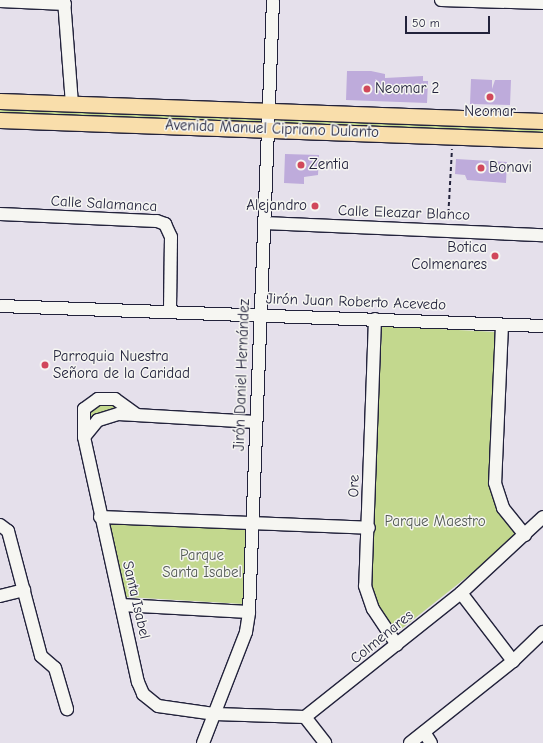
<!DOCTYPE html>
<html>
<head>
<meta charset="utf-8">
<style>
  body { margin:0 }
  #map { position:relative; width:543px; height:743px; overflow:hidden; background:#e5e0eb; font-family:"Comic Neue",sans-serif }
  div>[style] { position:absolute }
  .green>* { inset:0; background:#c3d88e }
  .building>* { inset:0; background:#beabdb }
  .path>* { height:2px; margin-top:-1px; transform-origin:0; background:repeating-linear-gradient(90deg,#22223b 0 4px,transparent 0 7px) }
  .roads { filter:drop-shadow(1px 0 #22223b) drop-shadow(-1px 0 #22223b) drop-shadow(0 1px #22223b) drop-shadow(0 -1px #22223b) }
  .minor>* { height:12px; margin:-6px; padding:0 6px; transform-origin:6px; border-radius:6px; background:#f6f6f2 }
  .major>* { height:15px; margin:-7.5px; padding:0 7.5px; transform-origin:7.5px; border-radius:7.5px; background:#f9deab }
  .dots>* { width:11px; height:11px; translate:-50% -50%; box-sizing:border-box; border:2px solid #f6f6f2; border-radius:50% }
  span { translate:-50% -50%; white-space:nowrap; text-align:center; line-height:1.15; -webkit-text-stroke:3px #f6f6f2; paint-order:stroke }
  .poi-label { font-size:15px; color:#22223b }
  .left { translate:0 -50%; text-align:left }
  .right { translate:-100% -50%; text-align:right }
  .street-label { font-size:15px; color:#22223b }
  .park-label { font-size:15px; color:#525954 }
  .scale { position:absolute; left:405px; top:16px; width:85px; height:18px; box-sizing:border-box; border:2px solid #22223b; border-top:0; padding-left:5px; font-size:12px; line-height:14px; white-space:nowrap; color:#22223b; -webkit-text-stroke:3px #f6f6f2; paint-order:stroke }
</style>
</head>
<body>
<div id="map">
  <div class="green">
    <i style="clip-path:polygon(0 106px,263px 117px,263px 123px,0 115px)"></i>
    <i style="clip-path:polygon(273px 118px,543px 126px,543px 136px,274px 123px)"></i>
    <i style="clip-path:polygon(382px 326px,496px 332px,490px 475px,514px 529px,514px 536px,482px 565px,400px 630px,394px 630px,378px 607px,370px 584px)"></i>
    <i style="clip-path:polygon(93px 405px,115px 405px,116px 408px,89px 418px,85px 411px)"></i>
    <i style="clip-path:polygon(108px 523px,247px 528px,243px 604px,126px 597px)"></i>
  </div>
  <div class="building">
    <i style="clip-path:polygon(347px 71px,371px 71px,385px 74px,385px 78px,423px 76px,423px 81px,428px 81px,427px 103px,346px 100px)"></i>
    <i style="clip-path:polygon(471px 79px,492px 80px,492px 89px,495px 80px,511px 80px,510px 105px,470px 104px)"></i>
    <i style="clip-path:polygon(285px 154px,319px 155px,318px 175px,304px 177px,304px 184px,284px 183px)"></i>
    <i style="clip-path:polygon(456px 159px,507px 162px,506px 183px,467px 180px,465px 175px,455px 174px)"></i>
  </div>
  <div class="path">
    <i style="left:448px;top:220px;width:71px;rotate:-86.8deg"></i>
  </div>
  <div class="roads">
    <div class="minor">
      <i style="left:64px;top:0;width:103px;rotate:85.6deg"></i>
      <i style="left:441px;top:0;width:102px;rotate:1.7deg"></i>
      <i style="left:0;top:1px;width:65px;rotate:2.6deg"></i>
      <i style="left:0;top:214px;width:157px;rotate:2.6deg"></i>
      <i style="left:157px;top:221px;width:9px;rotate:21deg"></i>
      <i style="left:165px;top:224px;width:14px;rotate:65deg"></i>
      <i style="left:171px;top:237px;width:74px;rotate:90.8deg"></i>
      <i style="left:264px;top:223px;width:279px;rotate:2.5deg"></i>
      <i style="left:0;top:306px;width:543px;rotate:2.11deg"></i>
      <i style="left:375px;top:319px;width:267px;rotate:92.1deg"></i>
      <i style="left:365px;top:586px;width:24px;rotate:71deg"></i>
      <i style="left:373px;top:609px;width:43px;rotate:56.3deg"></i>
      <i style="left:502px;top:325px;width:158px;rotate:92.5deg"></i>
      <i style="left:495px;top:483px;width:26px;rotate:72deg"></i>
      <i style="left:503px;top:508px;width:35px;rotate:51deg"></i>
      <i style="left:256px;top:422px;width:138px;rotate:-176.7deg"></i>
      <i style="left:118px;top:414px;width:21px;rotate:163deg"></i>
      <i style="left:98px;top:420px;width:22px;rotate:129deg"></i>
      <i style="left:84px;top:437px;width:251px;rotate:77.6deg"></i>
      <i style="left:138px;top:682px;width:13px;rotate:67deg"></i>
      <i style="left:143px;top:694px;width:19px;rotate:39deg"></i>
      <i style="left:158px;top:706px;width:58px;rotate:8deg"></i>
      <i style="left:215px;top:714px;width:90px;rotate:1.9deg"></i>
      <i style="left:305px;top:717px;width:199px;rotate:-38.5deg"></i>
      <i style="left:461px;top:593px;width:112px;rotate:-42.8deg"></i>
      <i style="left:84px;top:437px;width:28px;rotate:-90deg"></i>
      <i style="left:84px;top:409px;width:17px;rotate:-36deg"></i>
      <i style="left:98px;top:399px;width:17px"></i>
      <i style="left:115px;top:399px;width:27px;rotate:36deg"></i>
      <i style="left:100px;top:517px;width:269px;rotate:2.3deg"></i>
      <i style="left:0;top:525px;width:10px;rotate:37deg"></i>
      <i style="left:8px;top:531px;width:129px;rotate:75.2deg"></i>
      <i style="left:41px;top:656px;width:18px;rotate:41deg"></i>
      <i style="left:55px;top:668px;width:43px;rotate:73.7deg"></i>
      <i style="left:461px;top:593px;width:86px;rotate:52.6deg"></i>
      <i style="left:0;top:596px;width:25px;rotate:-14deg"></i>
      <i style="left:121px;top:605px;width:128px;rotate:3.1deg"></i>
      <i style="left:305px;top:717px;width:33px;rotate:52deg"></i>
      <i style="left:424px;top:732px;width:13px;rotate:58deg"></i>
      <i style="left:203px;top:743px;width:119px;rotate:-68.8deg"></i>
      <i style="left:246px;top:632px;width:20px;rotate:-81deg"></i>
      <i style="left:249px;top:612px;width:612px;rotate:-87.75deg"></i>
      <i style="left:410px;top:743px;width:132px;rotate:-38.5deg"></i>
      <i style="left:513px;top:661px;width:42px;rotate:-44deg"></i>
    </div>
    <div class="major">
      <i style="left:0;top:101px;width:543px;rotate:2.11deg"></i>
      <i style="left:0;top:120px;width:543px;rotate:2.11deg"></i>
    </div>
  </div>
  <div class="dots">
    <i style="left:367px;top:89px;background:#d1495b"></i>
    <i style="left:490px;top:97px;background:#d1495b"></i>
    <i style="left:301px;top:165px;background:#d1495b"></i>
    <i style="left:481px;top:168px;background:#d1495b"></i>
    <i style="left:315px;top:206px;background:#d1495b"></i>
    <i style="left:495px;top:256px;background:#d1495b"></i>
    <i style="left:45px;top:365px;background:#d1495b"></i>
  </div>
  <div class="poi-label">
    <span class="left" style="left:375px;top:89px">Neomar 2</span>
    <span style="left:490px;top:112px">Neomar</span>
    <span class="left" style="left:309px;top:165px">Zentia</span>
    <span class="left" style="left:489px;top:168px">Bonavi</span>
    <span class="right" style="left:307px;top:206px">Alejandro</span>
    <span class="right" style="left:487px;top:256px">Botica<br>Colmenares</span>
    <span class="left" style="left:53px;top:365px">Parroquia Nuestra<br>Señora de la Caridad</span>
  </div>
  <div class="street-label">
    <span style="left:272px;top:129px;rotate:2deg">Avenida Manuel Cipriano Dulanto</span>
    <span style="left:104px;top:204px;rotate:3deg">Calle Salamanca</span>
    <span style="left:404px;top:213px;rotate:2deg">Calle Eleazar Blanco</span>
    <span style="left:356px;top:302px;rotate:2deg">Jirón Juan Roberto Acevedo</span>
    <span style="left:242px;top:375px;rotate:-88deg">Jirón Daniel Hernández</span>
    <span style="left:354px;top:486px;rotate:-89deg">Ore</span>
    <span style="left:136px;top:600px;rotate:77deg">Santa Isabel</span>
    <span style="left:382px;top:637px;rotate:-39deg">Colmenares</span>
  </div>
  <div class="park-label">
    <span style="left:435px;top:522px">Parque Maestro</span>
    <span style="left:202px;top:564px">Parque<br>Santa Isabel</span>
  </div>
  <div class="scale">50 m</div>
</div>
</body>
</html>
